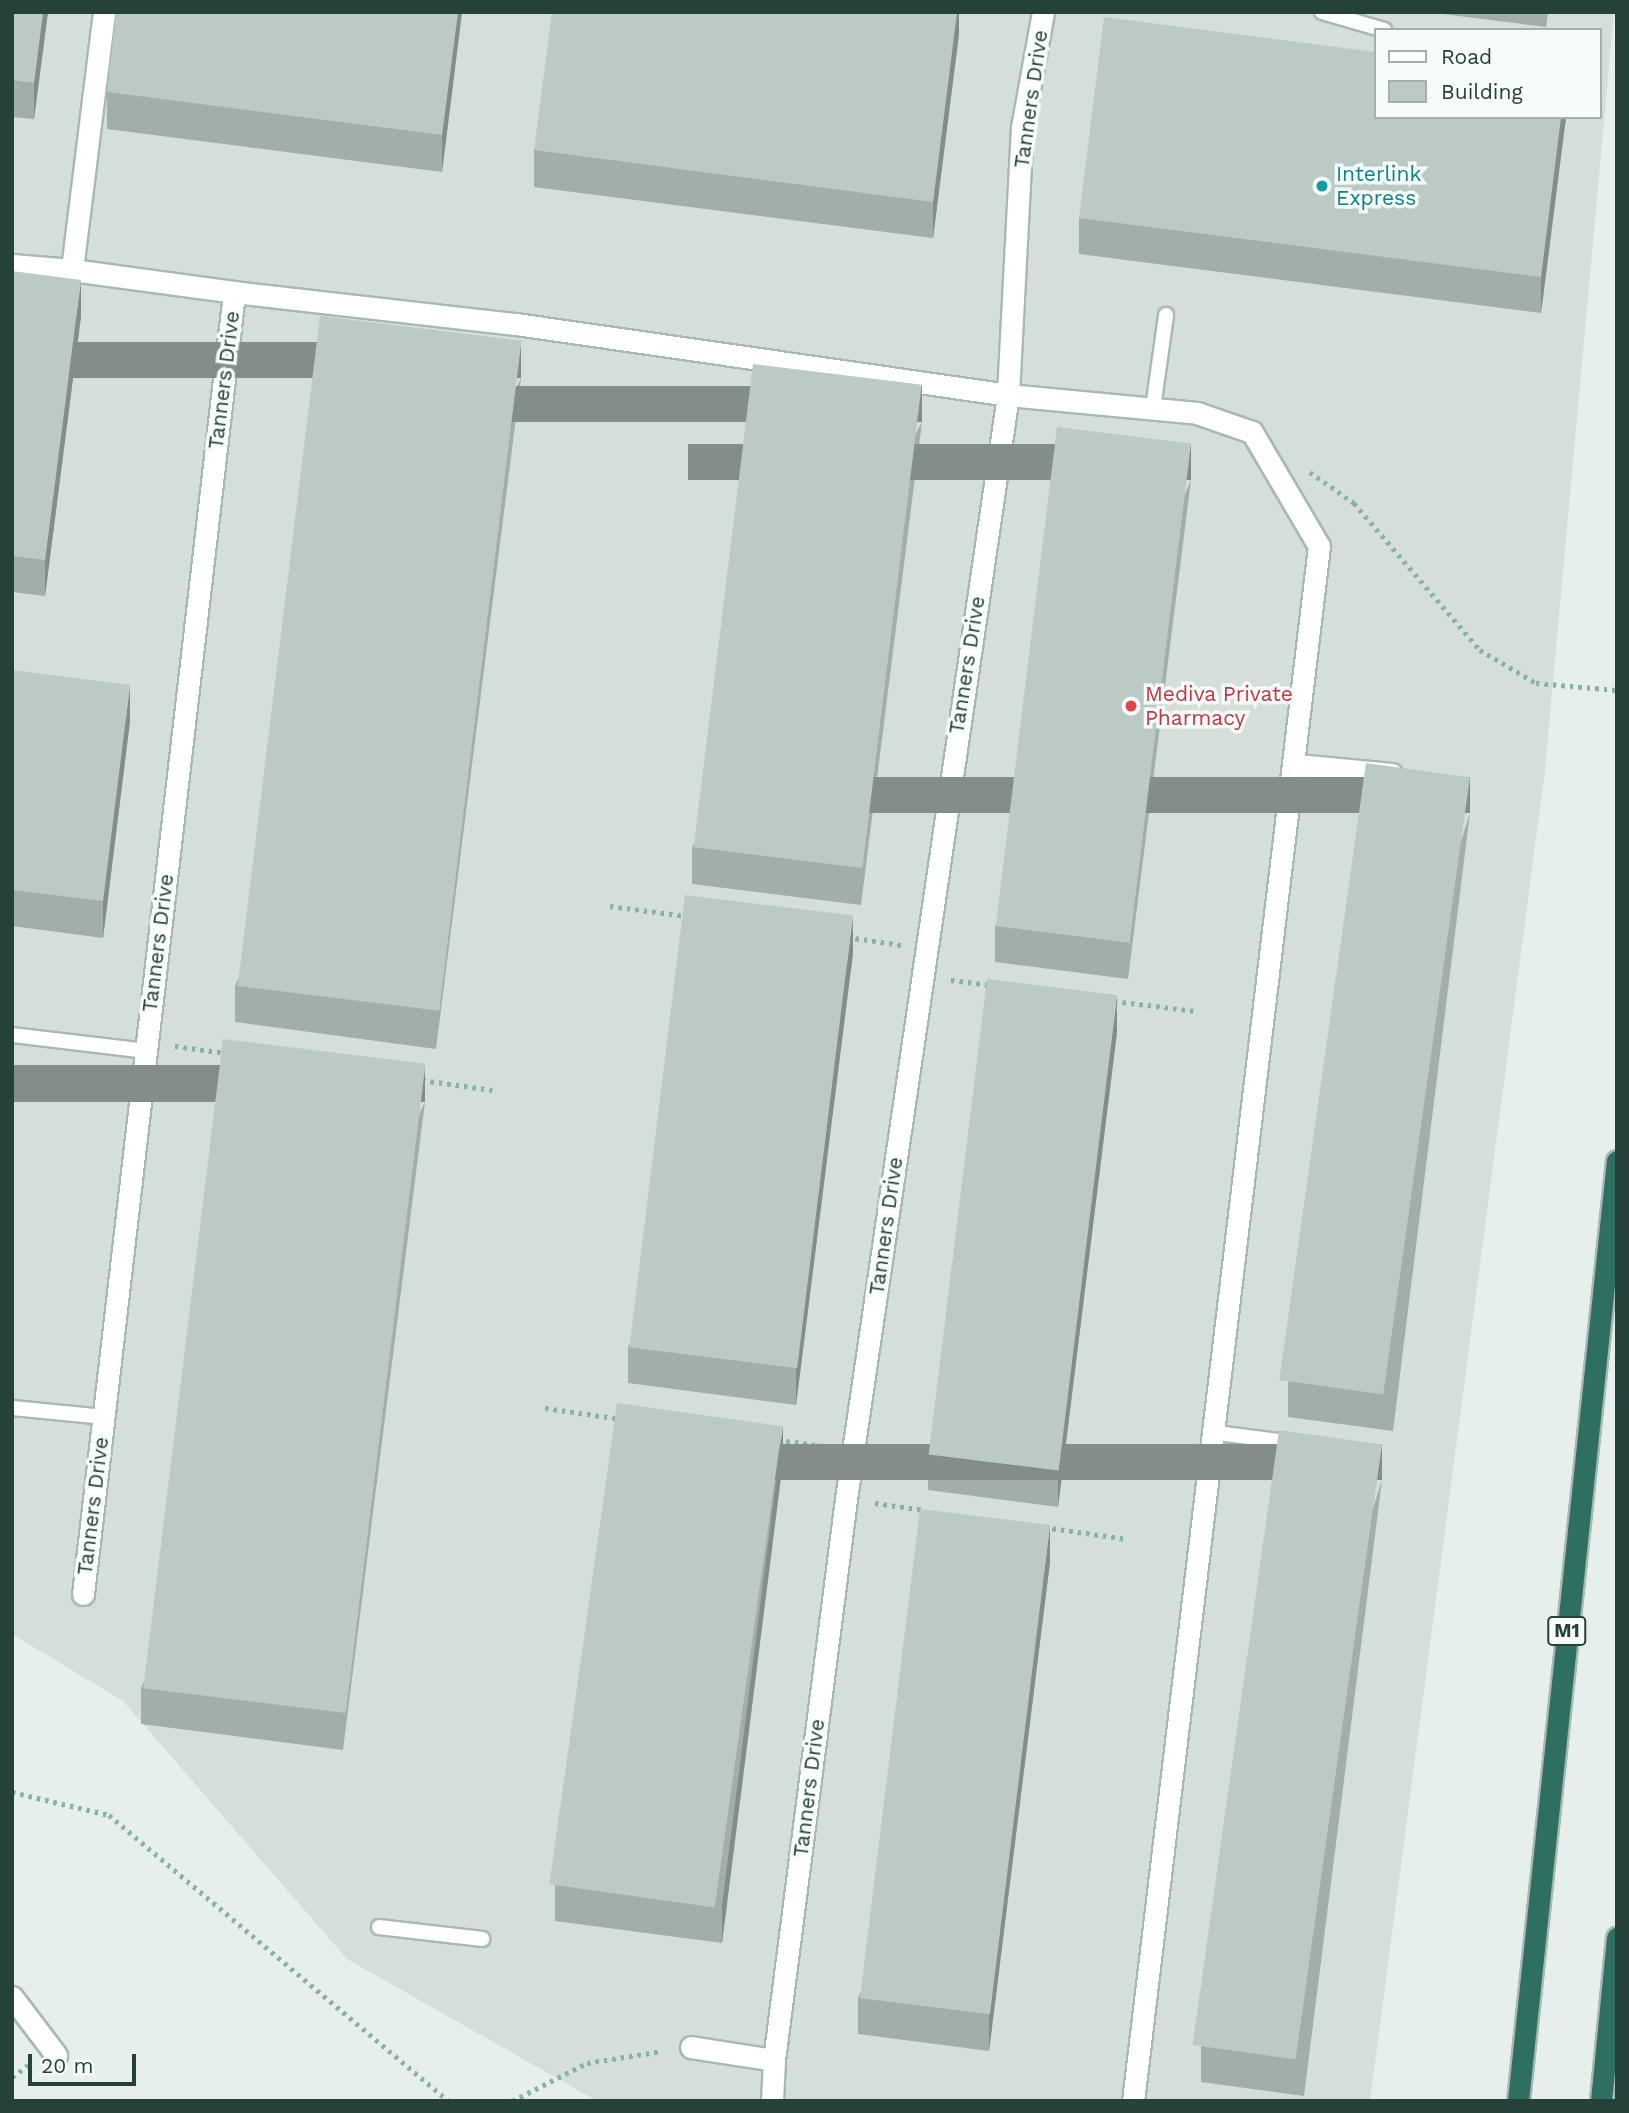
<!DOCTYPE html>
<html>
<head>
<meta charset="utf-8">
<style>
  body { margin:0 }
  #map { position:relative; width:1629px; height:2113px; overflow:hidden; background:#e6efeb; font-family:"Work Sans",sans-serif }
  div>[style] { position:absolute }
  .built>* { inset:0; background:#d4dfda }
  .path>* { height:4.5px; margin-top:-2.25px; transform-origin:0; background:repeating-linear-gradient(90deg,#86b3a5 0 3.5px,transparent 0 8.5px) }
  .roads { filter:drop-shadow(2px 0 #a8b8b2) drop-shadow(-2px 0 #a8b8b2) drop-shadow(0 2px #a8b8b2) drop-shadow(0 -2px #a8b8b2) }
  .lane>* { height:14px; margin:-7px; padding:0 7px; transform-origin:7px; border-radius:7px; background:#fff }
  .street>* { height:21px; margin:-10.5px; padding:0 10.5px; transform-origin:10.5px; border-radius:10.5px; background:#fff }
  .highway>* { height:21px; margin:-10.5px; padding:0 10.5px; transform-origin:10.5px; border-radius:10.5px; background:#2f6f62 }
  .wall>* { inset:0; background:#a1aea9 }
  .shaded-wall>* { inset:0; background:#838d89; transform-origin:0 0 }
  .building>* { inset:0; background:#bbcac4; transform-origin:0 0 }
  .dots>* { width:19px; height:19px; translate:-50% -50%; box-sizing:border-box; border:4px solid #f7fbf9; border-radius:50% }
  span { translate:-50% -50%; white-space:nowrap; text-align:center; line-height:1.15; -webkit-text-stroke:7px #f7fbf9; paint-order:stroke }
  .shield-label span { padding:2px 5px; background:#f7fbf9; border:2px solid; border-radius:5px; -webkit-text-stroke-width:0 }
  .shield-label { font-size:19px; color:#24423a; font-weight:700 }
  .street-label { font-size:21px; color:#24423a }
  .culture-label { font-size:21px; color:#0d838f }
  .left { translate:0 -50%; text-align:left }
  .health-label { font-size:21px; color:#be3a42 }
  .frame { position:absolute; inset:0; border:14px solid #24423a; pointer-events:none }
  .legend { position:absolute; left:1374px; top:28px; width:228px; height:91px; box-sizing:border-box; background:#f7fbf9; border:2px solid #a3b1ad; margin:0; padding:9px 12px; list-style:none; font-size:21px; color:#24423a }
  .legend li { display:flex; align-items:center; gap:14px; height:35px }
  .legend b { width:35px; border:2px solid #a3b1ad }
  .scale { position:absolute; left:28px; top:2054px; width:108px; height:32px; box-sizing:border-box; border:4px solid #24423a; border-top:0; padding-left:9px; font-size:21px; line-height:24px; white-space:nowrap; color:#24423a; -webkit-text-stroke:5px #f7fbf9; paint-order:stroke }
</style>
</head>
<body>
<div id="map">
  <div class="built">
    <i style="clip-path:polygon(evenodd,12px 12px,1614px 12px,1545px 770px,1370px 2101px,597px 2101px,347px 1959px,123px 1701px,12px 1634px,12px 12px,1375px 30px,1599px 30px,1599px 117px,1375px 117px,1375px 30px)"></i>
  </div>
  <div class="path">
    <i style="left:1310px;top:472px;width:54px;rotate:35.2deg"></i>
    <i style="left:1354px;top:503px;width:194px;rotate:49.4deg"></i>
    <i style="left:1480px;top:650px;width:65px;rotate:30.5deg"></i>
    <i style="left:1536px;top:683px;width:81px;rotate:4.9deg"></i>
    <i style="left:610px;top:906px;width:77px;rotate:7.5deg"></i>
    <i style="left:847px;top:937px;width:55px;rotate:8.4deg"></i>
    <i style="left:951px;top:980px;width:40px;rotate:7.1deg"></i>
    <i style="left:1114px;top:1001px;width:83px;rotate:7deg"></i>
    <i style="left:175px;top:1046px;width:51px;rotate:7.8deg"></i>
    <i style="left:422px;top:1080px;width:71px;rotate:8.1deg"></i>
    <i style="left:545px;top:1408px;width:77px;rotate:8.2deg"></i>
    <i style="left:778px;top:1440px;width:47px;rotate:7.3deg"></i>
    <i style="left:875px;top:1503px;width:50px;rotate:8deg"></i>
    <i style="left:1044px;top:1527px;width:84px;rotate:8.2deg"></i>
    <i style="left:12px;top:1792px;width:100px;rotate:13.3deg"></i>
    <i style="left:109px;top:1815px;width:444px;rotate:40.1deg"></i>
    <i style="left:12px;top:2077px;width:20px;rotate:-37deg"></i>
    <i style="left:512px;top:2101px;width:84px;rotate:-26.9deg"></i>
    <i style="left:587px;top:2063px;width:76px;rotate:-9.1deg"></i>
  </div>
  <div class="roads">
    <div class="lane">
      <i style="left:1322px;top:12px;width:65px;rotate:16.2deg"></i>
      <i style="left:1153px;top:408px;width:94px;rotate:-82deg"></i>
      <i style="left:12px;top:1035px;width:135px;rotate:6.8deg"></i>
      <i style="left:12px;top:1408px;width:91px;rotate:5.6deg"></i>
      <i style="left:1210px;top:1432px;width:85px;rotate:7.5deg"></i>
      <i style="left:379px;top:1927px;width:104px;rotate:6.6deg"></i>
    </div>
    <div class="street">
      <i style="left:104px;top:12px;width:260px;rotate:97.1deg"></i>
      <i style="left:72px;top:270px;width:163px;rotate:7.7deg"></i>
      <i style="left:1043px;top:12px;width:117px;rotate:100.3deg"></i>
      <i style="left:1022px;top:127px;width:268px;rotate:93deg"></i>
      <i style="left:1008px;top:395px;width:190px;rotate:5.4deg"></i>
      <i style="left:1197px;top:413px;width:58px;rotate:19.1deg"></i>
      <i style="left:1252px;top:432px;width:132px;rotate:59.6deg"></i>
      <i style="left:1319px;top:546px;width:1566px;rotate:96.82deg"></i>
      <i style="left:12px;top:265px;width:60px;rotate:4.8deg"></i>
      <i style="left:1297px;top:765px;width:95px;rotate:5.4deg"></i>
      <i style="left:83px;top:1594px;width:1311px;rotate:-83.38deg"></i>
      <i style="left:234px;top:292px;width:284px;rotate:6.5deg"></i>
      <i style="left:516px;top:324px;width:497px;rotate:8.2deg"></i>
      <i style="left:1008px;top:395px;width:1116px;rotate:98.35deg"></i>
      <i style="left:846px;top:1499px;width:566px;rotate:97.31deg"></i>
      <i style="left:774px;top:2060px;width:84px;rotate:-171.1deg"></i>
      <i style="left:12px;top:1997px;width:73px;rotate:52.8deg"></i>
      <i style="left:772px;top:2101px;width:41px;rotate:-87.2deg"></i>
    </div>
    <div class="highway">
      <i style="left:1518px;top:2101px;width:945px;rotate:-83.99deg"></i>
      <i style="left:1601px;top:2101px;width:164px;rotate:-84.4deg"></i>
    </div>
  </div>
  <div class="wall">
    <i style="clip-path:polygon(12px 12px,48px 12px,34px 119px,12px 117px)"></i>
    <i style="clip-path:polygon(116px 12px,462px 12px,442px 172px,107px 129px,107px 92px)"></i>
    <i style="clip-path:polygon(959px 12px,959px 34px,933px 238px,534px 187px,534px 150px)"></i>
    <i style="clip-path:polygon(1427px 12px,1548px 12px,1546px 27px)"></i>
    <i style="clip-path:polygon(1375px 117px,1566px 117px,1541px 313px,1079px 254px,1079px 218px)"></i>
    <i style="clip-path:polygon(12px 271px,81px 316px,45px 596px,12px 592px)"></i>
    <i style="clip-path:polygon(521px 378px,436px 1049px,235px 1022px,235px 986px)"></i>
    <i style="clip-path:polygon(922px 422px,861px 905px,692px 884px,692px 847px)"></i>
    <i style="clip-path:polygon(1191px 480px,1128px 979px,995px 962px,995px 926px)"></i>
    <i style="clip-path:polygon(12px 670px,130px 721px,103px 938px,12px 926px)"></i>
    <i style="clip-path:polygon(1470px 813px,1393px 1431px,1288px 1417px,1288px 1381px)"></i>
    <i style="clip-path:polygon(853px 953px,796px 1405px,628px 1383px,628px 1347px)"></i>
    <i style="clip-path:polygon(1117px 1032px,1058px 1507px,928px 1490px,928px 1454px)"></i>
    <i style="clip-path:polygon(425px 1102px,343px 1750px,141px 1724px,141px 1688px)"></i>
    <i style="clip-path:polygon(783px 1461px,722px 1943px,555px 1921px,555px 1885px)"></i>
    <i style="clip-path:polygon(1382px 1480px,1304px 2096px,1201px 2082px,1201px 2046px)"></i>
    <i style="clip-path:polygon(1050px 1562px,989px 2051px,858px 2034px,858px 1998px)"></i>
  </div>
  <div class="shaded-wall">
    <i style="clip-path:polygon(43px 12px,48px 12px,34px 119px,34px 83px)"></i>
    <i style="clip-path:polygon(458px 12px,462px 12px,442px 172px,442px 135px)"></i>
    <i style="clip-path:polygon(957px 12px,959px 12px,959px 34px,933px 238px,933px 202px)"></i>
    <i style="clip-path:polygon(1561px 117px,1566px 117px,1541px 313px,1541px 277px)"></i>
    <i style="clip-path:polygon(81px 280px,81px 316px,45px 596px,45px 560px)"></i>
    <i style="left:521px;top:342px;width:36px;height:675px;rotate:90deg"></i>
    <i style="left:922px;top:386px;width:36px;height:487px;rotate:90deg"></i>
    <i style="left:1191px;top:444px;width:36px;height:503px;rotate:90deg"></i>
    <i style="clip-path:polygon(130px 685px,130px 721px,103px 938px,103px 901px)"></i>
    <i style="left:1470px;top:777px;width:36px;height:622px;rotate:90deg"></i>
    <i style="clip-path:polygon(853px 916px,853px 953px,796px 1405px,796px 1369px)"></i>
    <i style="clip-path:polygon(1117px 996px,1117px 1032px,1058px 1507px,1058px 1470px)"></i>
    <i style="left:425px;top:1065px;width:37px;height:654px;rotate:90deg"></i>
    <i style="clip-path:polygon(783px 1425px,783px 1461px,722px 1943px,722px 1906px)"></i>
    <i style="left:1382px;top:1444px;width:36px;height:620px;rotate:90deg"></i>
    <i style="clip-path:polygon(1050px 1525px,1050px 1562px,989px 2051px,989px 2015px)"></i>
  </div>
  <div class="building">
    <i style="clip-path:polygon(12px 12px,43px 12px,34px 83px,12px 80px)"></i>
    <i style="clip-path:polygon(116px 12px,458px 12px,442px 135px,107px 92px)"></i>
    <i style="clip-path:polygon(552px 12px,957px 12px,933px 202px,534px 150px)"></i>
    <i style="clip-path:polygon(1104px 17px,1375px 52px,1375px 117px,1561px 117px,1541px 277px,1079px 218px)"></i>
    <i style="clip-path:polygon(12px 271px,81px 280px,45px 560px,12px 556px)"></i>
    <i style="left:320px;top:316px;width:203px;height:675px;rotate:7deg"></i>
    <i style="left:753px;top:364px;width:170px;height:487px;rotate:7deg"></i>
    <i style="left:1057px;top:427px;width:135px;height:503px;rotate:7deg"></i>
    <i style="clip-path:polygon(12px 670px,130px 685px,103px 901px,12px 890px)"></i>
    <i style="left:1366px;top:763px;width:105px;height:623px;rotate:8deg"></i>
    <i style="left:685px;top:895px;width:169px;height:456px;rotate:7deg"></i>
    <i style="left:987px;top:979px;width:131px;height:479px;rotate:7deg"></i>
    <i style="left:223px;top:1039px;width:204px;height:654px;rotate:7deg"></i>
    <i style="left:617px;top:1403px;width:167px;height:486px;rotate:8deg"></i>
    <i style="left:1279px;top:1430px;width:104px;height:621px;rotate:8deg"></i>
    <i style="left:920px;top:1509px;width:131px;height:493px;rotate:7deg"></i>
  </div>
  <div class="dots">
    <i style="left:1322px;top:186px;background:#0f9aa8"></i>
    <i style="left:1131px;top:706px;background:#e0444e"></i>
  </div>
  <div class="shield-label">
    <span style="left:1567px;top:1631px">M1</span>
  </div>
  <div class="street-label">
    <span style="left:1031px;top:99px;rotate:-82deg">Tanners Drive</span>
    <span style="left:224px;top:380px;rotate:-83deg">Tanners Drive</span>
    <span style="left:967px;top:665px;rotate:-81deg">Tanners Drive</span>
    <span style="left:158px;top:943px;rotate:-83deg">Tanners Drive</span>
    <span style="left:886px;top:1226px;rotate:-82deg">Tanners Drive</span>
    <span style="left:93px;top:1506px;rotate:-83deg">Tanners Drive</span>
    <span style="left:809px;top:1788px;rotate:-83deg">Tanners Drive</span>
  </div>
  <div class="culture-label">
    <span class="left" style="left:1336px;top:186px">Interlink<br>Express</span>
  </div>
  <div class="health-label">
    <span class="left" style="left:1145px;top:706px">Mediva Private<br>Pharmacy</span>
  </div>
  <div class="frame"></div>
  <ul class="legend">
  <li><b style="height:9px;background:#fff"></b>Road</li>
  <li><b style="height:19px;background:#bbcac4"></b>Building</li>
  </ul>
  <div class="scale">20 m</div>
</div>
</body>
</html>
